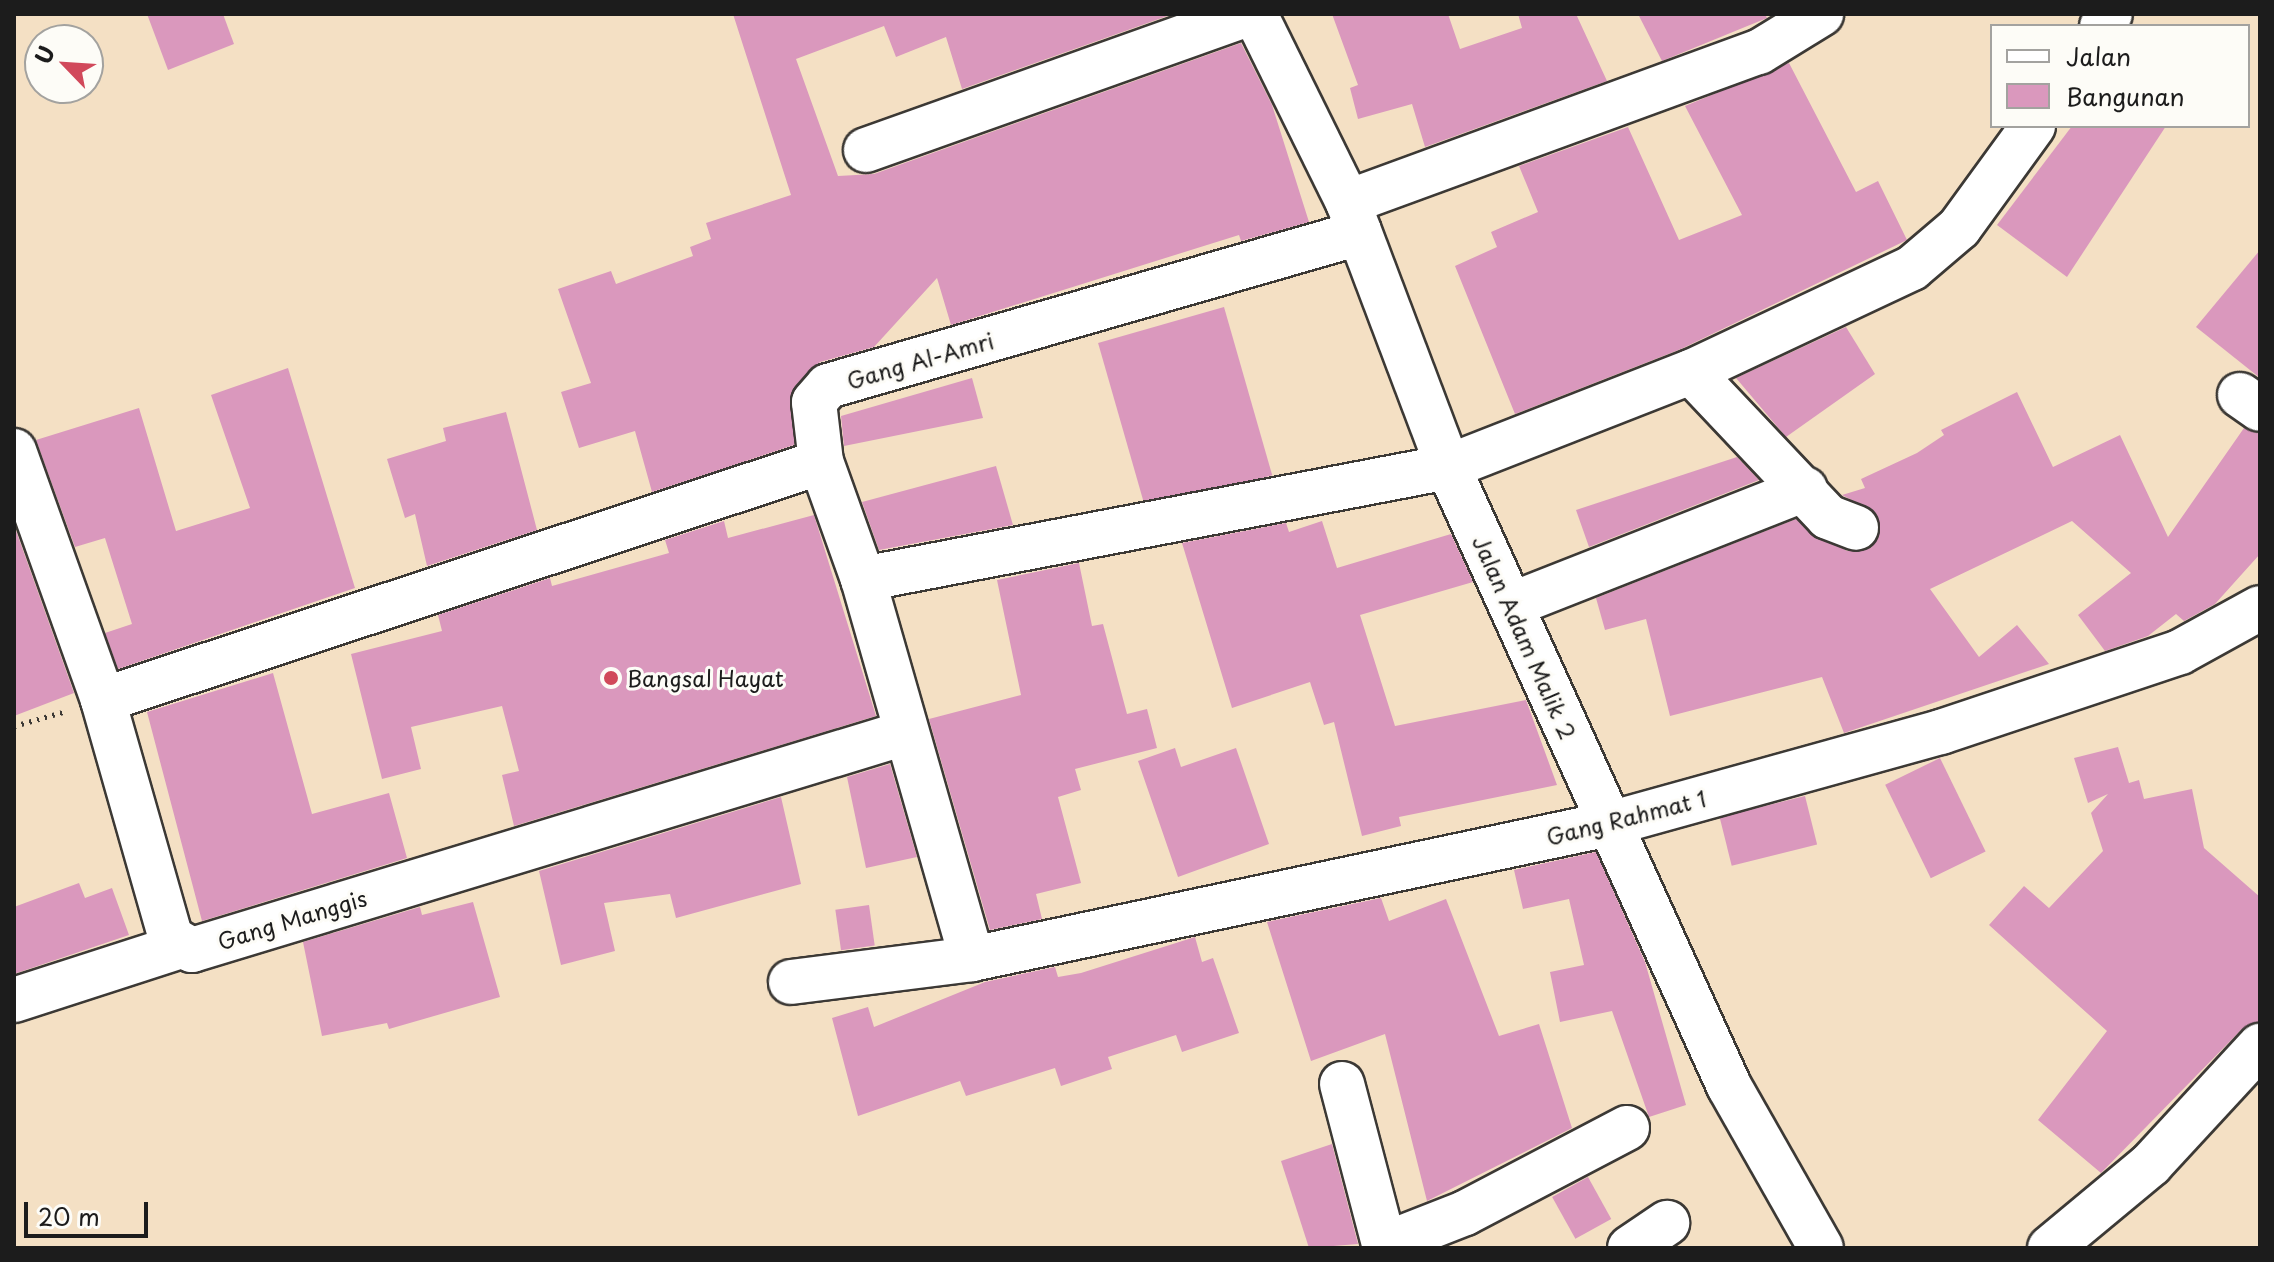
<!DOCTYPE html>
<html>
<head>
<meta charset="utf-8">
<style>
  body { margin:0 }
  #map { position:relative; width:2274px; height:1262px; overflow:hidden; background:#f4e0c4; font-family:"Playpen Sans",sans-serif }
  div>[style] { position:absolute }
  .building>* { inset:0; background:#da98bd; transform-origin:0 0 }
  .path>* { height:5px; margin-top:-2.5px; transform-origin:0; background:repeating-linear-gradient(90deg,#3c3935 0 2px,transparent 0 8px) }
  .roads { filter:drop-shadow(2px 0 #3c3935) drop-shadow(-2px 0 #3c3935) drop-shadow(0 2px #3c3935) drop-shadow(0 -2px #3c3935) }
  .minor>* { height:44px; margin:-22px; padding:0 22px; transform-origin:22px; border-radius:22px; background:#fff }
  .dots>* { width:22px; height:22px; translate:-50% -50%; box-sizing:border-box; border:4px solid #fdfcf7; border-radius:50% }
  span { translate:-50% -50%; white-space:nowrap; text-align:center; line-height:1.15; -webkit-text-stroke:6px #fdfcf7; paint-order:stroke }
  .street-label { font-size:22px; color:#1c1c1c }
  .poi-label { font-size:22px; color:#1c1c1c }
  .left { translate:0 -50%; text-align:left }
  .frame { position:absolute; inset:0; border:16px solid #1c1c1c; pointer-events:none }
  .legend { position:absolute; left:1990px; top:24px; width:260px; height:104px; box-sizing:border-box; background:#fdfcf7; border:2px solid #a3a29f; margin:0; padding:10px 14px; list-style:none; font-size:24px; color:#1c1c1c }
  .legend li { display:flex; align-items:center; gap:16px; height:40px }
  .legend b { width:40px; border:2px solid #a3a29f }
  .north { position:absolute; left:24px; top:24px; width:80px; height:80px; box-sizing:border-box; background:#fdfcf7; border:2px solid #a3a29f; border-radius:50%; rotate:295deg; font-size:22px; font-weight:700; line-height:32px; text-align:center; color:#1c1c1c }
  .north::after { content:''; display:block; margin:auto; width:28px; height:36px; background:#d1495b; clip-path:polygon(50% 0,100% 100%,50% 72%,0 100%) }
  .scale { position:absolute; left:24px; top:1202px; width:124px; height:36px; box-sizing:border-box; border:4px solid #1c1c1c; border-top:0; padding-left:10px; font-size:24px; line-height:28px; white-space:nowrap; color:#1c1c1c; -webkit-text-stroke:6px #fdfcf7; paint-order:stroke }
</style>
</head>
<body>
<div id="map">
  <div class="building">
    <i style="clip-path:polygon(147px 14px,223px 14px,234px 44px,168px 70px)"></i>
    <i style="clip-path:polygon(733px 14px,1173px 14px,962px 89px,946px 37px,896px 57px,884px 26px,796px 59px,838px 176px,874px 174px,1241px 43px,1272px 105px,1309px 222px,1241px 241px,1239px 235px,951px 325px,937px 278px,874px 347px,820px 362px,795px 386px,794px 445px,652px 492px,635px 431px,579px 448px,561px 392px,591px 383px,558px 289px,611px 271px,616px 284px,693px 256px,690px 247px,711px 239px,706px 223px,791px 195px)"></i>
    <i style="clip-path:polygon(1332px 14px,1448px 14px,1460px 49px,1522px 28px,1518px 14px,1576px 14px,1607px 81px,1425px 147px,1412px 104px,1358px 119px,1350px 88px,1358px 85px)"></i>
    <i style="clip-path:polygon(1638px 14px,1765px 14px,1767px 18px,1662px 61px)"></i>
    <i style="clip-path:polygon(1789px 63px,1856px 192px,1878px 181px,1907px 240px,1681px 349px,1515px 414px,1455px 266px,1497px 247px,1491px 232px,1538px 212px,1519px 166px,1628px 127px,1679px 240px,1742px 215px,1685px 106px)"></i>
    <i style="clip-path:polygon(2072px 126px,2166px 126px,2067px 277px,1997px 225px)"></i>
    <i style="clip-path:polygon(2260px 250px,2260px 378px,2196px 327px)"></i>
    <i style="left:1224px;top:307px;width:175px;height:131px;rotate:74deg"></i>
    <i style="clip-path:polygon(1846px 327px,1875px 374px,1786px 437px,1736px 378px)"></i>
    <i style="clip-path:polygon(288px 368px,355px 588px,118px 669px,105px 633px,132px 624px,105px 538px,75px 547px,36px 440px,139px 408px,176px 531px,250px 508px,211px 395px)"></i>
    <i style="clip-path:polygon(972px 378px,983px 418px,844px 446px,841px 416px)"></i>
    <i style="clip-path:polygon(2017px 392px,2053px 467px,2120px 435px,2168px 537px,2244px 428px,2260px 434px,2260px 554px,2215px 604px,2184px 621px,2176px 614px,2148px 636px,2105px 651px,2078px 615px,2131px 573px,2072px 521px,1930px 589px,1979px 657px,2017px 625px,2049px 664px,1844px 733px,1822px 677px,1670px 716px,1646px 619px,1605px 630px,1596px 598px,1796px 519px,1847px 551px,1871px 548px,1879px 536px,1876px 513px,1842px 495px,1865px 488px,1861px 479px,1917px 453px,1944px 435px,1941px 430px)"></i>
    <i style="clip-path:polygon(506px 412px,537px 530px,427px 566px,415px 514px,405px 518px,387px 459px,446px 441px,443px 428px)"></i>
    <i style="clip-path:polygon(1737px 457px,1759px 480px,1589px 547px,1576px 510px)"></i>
    <i style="clip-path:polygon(996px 466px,1013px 525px,879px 550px,862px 502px)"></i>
    <i style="clip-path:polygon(814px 515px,876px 716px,514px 826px,502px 775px,519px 771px,502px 706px,411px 727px,421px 769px,382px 779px,351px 654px,442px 631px,438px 615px,550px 578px,552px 586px,669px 553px,665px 540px,724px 521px,728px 538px)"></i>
    <i style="clip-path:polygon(1322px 521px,1337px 568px,1451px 534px,1473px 582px,1360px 615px,1395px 726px,1526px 700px,1557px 785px,1399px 817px,1401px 826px,1362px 836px,1334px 722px,1324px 725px,1310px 682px,1232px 708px,1182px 543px,1286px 523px,1289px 532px)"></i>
    <i style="clip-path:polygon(14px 525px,74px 693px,14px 716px)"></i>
    <i style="clip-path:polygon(1079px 563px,1092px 626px,1103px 624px,1127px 714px,1147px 709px,1157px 748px,1075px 769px,1081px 790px,1058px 797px,1081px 883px,1036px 894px,1042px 919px,990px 930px,929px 719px,1021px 695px,997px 580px)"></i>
    <i style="clip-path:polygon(273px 673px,312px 814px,389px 793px,407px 858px,202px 921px,147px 712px)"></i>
    <i style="clip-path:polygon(2118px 747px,2129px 783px,2139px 780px,2144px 799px,2192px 789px,2204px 848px,2260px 897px,2260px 1021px,2242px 1029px,2101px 1173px,2038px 1120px,2107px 1031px,1989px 925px,2024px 886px,2049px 908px,2103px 851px,2091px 813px,2108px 794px,2088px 803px,2074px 758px)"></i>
    <i style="clip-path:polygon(1175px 748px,1181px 767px,1236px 748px,1269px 844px,1178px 877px,1138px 761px)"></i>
    <i style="left:1940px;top:758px;width:104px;height:61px;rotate:64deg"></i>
    <i style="clip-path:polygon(890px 764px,917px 857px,866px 868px,847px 777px)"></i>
    <i style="left:1805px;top:796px;width:50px;height:88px;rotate:76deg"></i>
    <i style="clip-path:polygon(781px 797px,801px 884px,676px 918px,670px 894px,604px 903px,615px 951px,561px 965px,539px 871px)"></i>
    <i style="clip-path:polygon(1596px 852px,1645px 962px,1686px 1105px,1649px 1117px,1612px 1011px,1560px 1022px,1550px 972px,1584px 965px,1569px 899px,1523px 909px,1514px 870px)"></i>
    <i style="clip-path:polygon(79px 883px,85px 898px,112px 888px,129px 935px,14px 974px,14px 907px)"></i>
    <i style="clip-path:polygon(1381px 898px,1389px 921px,1446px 899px,1499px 1036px,1539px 1024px,1572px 1128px,1427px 1201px,1385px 1034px,1311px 1061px,1267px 922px)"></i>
    <i style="clip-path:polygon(473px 902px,500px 997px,389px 1029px,387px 1023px,322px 1036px,303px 942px,420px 907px,422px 915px)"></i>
    <i style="left:869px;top:905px;width:41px;height:34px;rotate:82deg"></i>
    <i style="clip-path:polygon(1195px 937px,1202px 962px,1213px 958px,1239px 1033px,1182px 1052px,1176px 1035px,1108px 1057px,1112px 1069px,1061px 1086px,1055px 1068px,966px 1096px,960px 1081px,858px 1116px,832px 1018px,868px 1007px,874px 1027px,985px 982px,1055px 967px,1058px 977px,1081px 973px)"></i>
    <i style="clip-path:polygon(1332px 1144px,1358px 1244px,1309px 1248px,1281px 1161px)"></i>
    <i style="left:1588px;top:1177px;width:48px;height:41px;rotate:61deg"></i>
  </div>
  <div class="path">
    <i style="left:14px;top:726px;width:51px;rotate:-15.9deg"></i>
  </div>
  <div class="roads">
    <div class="minor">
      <i style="left:1255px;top:14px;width:210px;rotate:63.7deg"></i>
      <i style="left:1348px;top:202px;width:283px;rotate:69.3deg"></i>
      <i style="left:1448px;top:467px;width:680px;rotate:65.58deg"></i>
      <i style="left:1729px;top:1086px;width:186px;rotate:60.4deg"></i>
      <i style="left:2102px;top:26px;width:14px;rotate:-56deg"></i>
      <i style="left:866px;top:150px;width:405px;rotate:-19.6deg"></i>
      <i style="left:1348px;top:202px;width:438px;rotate:-20.1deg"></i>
      <i style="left:1759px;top:52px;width:73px;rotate:-31.5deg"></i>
      <i style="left:1691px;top:372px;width:199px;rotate:46.6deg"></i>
      <i style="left:1828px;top:517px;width:30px;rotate:21deg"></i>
      <i style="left:2240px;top:395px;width:24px;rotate:35deg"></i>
      <i style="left:14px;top:451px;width:264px;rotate:70.3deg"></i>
      <i style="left:103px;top:700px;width:248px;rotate:74.1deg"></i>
      <i style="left:171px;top:938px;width:24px;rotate:30deg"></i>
      <i style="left:192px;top:950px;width:745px;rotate:-16.93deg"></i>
      <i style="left:863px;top:579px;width:596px;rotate:-10.84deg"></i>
      <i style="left:1448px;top:467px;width:261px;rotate:-21.4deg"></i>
      <i style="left:1691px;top:372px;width:244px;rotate:-25.2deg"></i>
      <i style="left:1912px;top:268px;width:62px;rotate:-40.4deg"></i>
      <i style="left:1959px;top:228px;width:126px;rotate:-54deg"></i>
      <i style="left:1511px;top:605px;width:316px;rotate:-21.5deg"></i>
      <i style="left:103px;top:700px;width:756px;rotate:-18.34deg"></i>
      <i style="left:972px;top:959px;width:395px;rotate:-106deg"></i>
      <i style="left:863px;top:579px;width:124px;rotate:-109.7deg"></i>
      <i style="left:821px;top:462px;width:60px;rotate:-96.7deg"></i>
      <i style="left:814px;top:402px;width:21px;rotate:-49deg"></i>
      <i style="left:828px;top:386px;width:553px;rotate:-16.07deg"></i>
      <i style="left:791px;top:982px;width:182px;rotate:-7.2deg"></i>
      <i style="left:972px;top:959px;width:651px;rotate:-11.97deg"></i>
      <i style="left:1609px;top:824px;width:345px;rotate:-15.5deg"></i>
      <i style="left:1941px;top:732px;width:252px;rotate:-18.5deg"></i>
      <i style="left:2180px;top:652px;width:91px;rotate:-28.8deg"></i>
      <i style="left:14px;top:1000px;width:176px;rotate:-17.9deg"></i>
      <i style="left:1342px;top:1084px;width:170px;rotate:75.3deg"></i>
      <i style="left:1386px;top:1244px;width:85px;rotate:-21.4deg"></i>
      <i style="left:1465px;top:1213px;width:183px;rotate:-27.7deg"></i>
      <i style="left:1630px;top:1248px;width:45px;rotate:-34deg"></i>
      <i style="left:2050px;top:1248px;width:131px;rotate:-39.7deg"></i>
      <i style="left:2151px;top:1164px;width:161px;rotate:-47.3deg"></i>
    </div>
  </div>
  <div class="dots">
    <i style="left:611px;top:678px;background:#d1495b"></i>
  </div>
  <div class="street-label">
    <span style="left:920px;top:360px;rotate:-16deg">Gang Al-Amri</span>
    <span style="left:1525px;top:637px;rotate:66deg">Jalan Adam Malik 2</span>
    <span style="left:1626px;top:817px;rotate:-14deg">Gang Rahmat 1</span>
    <span style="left:292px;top:919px;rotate:-17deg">Gang Manggis</span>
  </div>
  <div class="poi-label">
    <span class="left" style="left:627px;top:678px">Bangsal Hayat</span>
  </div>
  <div class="frame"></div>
  <ul class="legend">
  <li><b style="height:10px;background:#fff"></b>Jalan</li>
  <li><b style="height:22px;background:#da98bd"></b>Bangunan</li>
  </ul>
  <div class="north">U</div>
  <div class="scale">20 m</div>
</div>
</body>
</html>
